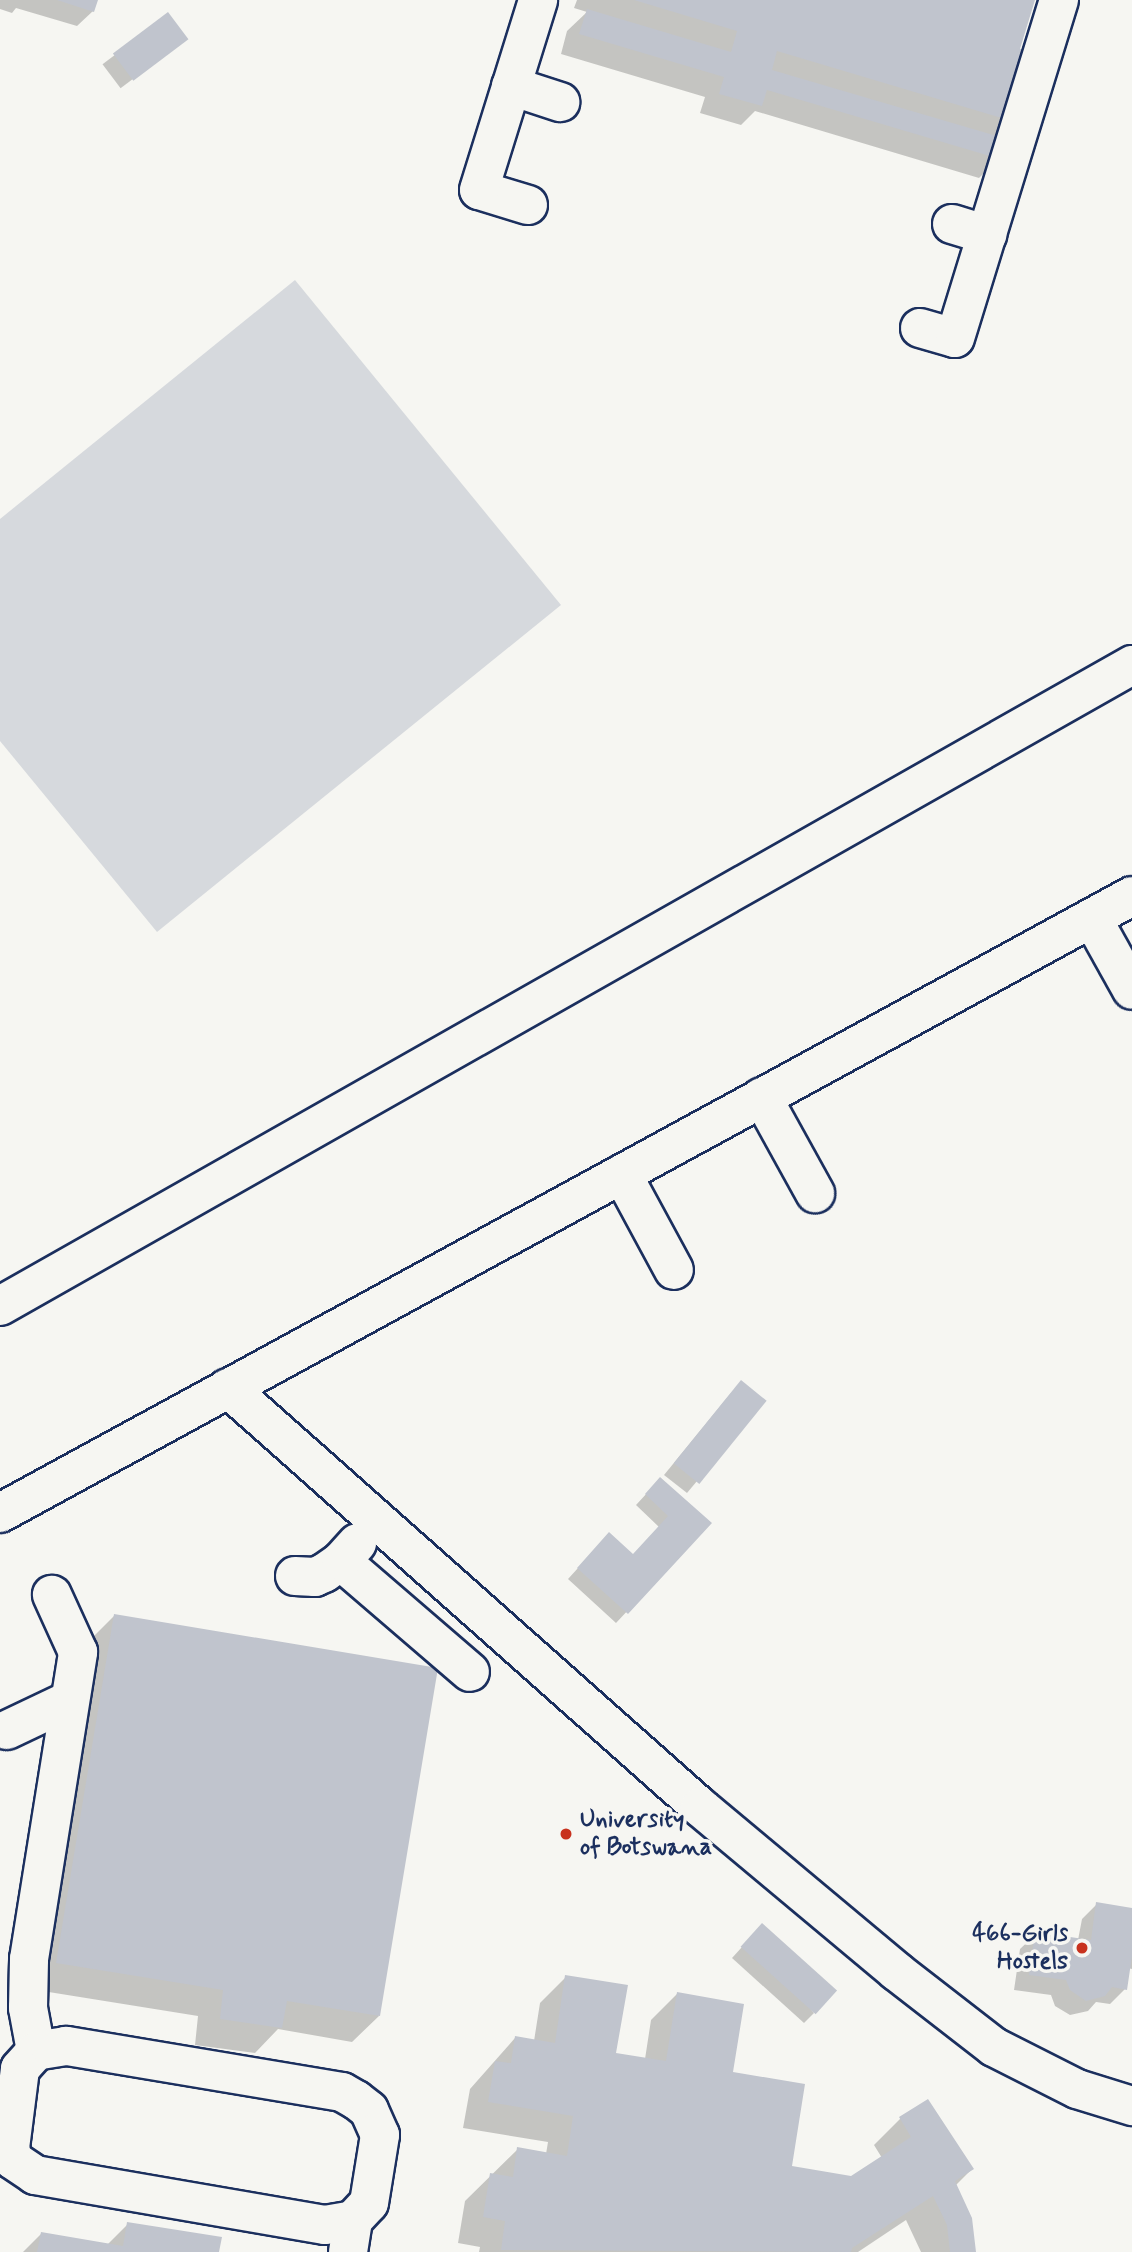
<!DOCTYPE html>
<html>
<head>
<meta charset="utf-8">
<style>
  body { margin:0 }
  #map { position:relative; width:1132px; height:2252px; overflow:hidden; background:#f6f6f2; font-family:Mynerve,sans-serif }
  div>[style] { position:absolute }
  .green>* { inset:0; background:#d6d9dd }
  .shadow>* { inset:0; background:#0003; transform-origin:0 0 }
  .building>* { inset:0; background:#c0c4cd; transform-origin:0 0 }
  .roads { filter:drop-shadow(2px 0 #1b2f5e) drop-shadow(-2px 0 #1b2f5e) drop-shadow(0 2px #1b2f5e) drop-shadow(0 -2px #1b2f5e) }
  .minor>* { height:38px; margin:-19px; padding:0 19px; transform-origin:19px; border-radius:19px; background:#f6f6f2 }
  .dots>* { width:19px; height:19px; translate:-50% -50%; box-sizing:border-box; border:4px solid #f6f6f2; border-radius:50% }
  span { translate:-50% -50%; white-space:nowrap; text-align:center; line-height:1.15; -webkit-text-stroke:7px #f6f6f2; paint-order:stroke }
  .poi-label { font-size:24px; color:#1b2f5e; font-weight:700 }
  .left { translate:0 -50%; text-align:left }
  .right { translate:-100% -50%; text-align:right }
</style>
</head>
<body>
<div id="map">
  <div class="green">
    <i style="clip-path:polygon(295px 280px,561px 605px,157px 932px,0 741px,0 519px)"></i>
  </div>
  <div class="shadow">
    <i style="clip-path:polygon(0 0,96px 0,93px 11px,77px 26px,16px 8px,12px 13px,0 9px)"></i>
    <i style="clip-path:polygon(577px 0,1033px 0,1018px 50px,999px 158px,979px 178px,755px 111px,741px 125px,700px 113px,705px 97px,561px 54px,567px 31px,587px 12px,574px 8px)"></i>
    <i style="left:168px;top:15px;width:30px;height:82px;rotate:53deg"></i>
    <i style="clip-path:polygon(731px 1393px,764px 1401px,687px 1493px,664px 1475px)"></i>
    <i style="clip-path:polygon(660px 1479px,709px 1524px,616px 1623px,568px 1579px,599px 1545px,633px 1556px,659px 1527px,636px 1505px)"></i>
    <i style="clip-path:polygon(114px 1616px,379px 2016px,352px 2042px,278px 2029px,255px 2053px,195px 2045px,198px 2016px,30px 1989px,88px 1642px)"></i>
    <i style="clip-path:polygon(1097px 1904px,1132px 1909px,1132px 1969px,1128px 1968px,1125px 1989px,1110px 2004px,1096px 2002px,1088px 2011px,1070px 2015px,1055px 2006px,1051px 1995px,1014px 1990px,1020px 1949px,1036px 1934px,1078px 1940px,1082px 1919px)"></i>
    <i style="clip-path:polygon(752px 1936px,814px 2013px,804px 2023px,732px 1958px)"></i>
    <i style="clip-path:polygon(566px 1977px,614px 2054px,645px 2059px,651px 2020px,677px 1994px,790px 2167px,852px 2178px,882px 2158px,874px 2145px,900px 2119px,928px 2101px,972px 2169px,955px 2186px,974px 2252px,921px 2252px,906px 2220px,858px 2252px,479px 2252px,480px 2247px,458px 2243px,465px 2201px,518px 2149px,546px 2154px,548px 2142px,463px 2128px,470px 2089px,515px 2038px,534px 2041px,540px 2003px)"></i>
    <i style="clip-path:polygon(128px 2224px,218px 2252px,23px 2252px,41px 2234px,107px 2245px)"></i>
  </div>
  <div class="building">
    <i style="clip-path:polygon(57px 0,98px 0,94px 12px)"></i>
    <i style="clip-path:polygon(634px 0,1035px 0,1020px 49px,1036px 53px,1015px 122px,777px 51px,772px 70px,1007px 139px,1000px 159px,767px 90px,762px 106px,719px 94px,724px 77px,579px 34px,587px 9px,731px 52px,737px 31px)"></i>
    <i style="left:168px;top:12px;width:34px;height:69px;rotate:53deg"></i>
    <i style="left:741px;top:1380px;width:33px;height:107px;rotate:39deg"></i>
    <i style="clip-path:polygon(660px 1477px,712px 1523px,628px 1614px,577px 1568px,609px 1532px,633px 1554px,668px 1516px,645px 1494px)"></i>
    <i style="clip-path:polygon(114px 1614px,438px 1668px,380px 2016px,287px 2001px,282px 2028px,220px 2019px,223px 1990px,56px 1963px)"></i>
    <i style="clip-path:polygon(1096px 1902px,1132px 1908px,1132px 1956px,1127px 1990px,1112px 1987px,1105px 1996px,1086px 2001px,1070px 1990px,1066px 1980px,1029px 1975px,1035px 1932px,1091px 1940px)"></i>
    <i style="left:762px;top:1923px;width:101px;height:32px;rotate:42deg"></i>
    <i style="clip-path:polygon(565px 1975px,628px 1985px,616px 2053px,666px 2061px,677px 1992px,744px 2004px,733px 2072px,805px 2084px,792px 2166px,851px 2176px,911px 2137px,899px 2117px,928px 2099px,974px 2169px,955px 2181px,972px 2218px,976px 2252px,950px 2252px,947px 2225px,933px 2196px,852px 2248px,851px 2252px,501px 2250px,505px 2221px,483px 2217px,490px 2173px,513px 2177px,517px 2147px,567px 2156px,573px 2116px,488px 2102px,495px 2061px,511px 2063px,515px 2036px,555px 2043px)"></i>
    <i style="clip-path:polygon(127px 2222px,222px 2237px,219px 2252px,37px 2252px,41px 2232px,123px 2246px)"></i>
  </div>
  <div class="roads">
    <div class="minor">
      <i style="left:511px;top:86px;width:52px;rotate:18.1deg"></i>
      <i style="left:528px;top:205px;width:51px;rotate:-163deg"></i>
      <i style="left:479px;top:190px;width:199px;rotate:-72.7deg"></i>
      <i style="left:952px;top:224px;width:37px;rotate:17deg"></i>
      <i style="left:920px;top:328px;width:36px;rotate:16deg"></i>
      <i style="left:955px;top:338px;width:354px;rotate:-72.9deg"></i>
      <i style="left:1092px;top:918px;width:82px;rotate:60.9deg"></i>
      <i style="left:762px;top:1097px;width:110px;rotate:61.1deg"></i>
      <i style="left:622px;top:1174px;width:109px;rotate:61.6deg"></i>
      <i style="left:0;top:1306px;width:1301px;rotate:-29.52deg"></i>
      <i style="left:228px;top:1388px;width:631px;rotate:41.6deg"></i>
      <i style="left:700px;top:1807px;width:256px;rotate:39.9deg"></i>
      <i style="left:896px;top:1971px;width:124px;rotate:37.8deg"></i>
      <i style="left:994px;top:2047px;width:93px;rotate:26.8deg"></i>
      <i style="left:1077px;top:2089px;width:58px;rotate:17.2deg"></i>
      <i style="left:0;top:1513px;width:1289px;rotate:-28.59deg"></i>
      <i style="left:341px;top:1561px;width:170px;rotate:40.7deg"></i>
      <i style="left:295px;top:1576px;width:20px;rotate:3deg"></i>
      <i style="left:315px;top:1577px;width:10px;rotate:-24deg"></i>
      <i style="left:324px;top:1573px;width:21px;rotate:-35deg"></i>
      <i style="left:341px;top:1561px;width:24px;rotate:-48deg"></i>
      <i style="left:7px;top:1730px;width:68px;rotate:-25.4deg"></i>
      <i style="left:36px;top:2051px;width:44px;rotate:-100.5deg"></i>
      <i style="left:28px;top:2008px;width:49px;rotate:-88.8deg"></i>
      <i style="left:29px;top:1959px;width:311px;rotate:-80.9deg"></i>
      <i style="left:78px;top:1652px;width:63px;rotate:-114.5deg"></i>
      <i style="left:348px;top:2252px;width:32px;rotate:-81deg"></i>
      <i style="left:353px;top:2220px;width:23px;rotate:-47deg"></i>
      <i style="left:369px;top:2203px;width:69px;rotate:-80.8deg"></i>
      <i style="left:380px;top:2135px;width:27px;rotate:-114deg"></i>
      <i style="left:369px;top:2110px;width:16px;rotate:-142deg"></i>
      <i style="left:356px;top:2100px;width:16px;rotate:-150deg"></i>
      <i style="left:342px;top:2092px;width:280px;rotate:-170.5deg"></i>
      <i style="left:66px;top:2046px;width:30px;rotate:171deg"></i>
      <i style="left:36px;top:2051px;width:24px;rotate:132deg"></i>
      <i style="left:20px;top:2069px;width:80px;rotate:97.2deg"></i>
      <i style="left:10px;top:2148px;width:12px;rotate:76deg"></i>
      <i style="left:13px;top:2160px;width:27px;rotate:34deg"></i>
      <i style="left:35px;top:2175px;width:294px;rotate:9.8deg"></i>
      <i style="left:325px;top:2225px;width:28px;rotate:-10deg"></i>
    </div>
  </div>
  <div class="dots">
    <i style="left:566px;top:1834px;background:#c8321e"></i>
    <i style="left:1082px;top:1948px;background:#c8321e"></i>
  </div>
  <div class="poi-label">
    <span class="left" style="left:580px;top:1834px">University<br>of Botswana</span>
    <span class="right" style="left:1068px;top:1948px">466-Girls<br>Hostels</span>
  </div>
</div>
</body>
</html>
